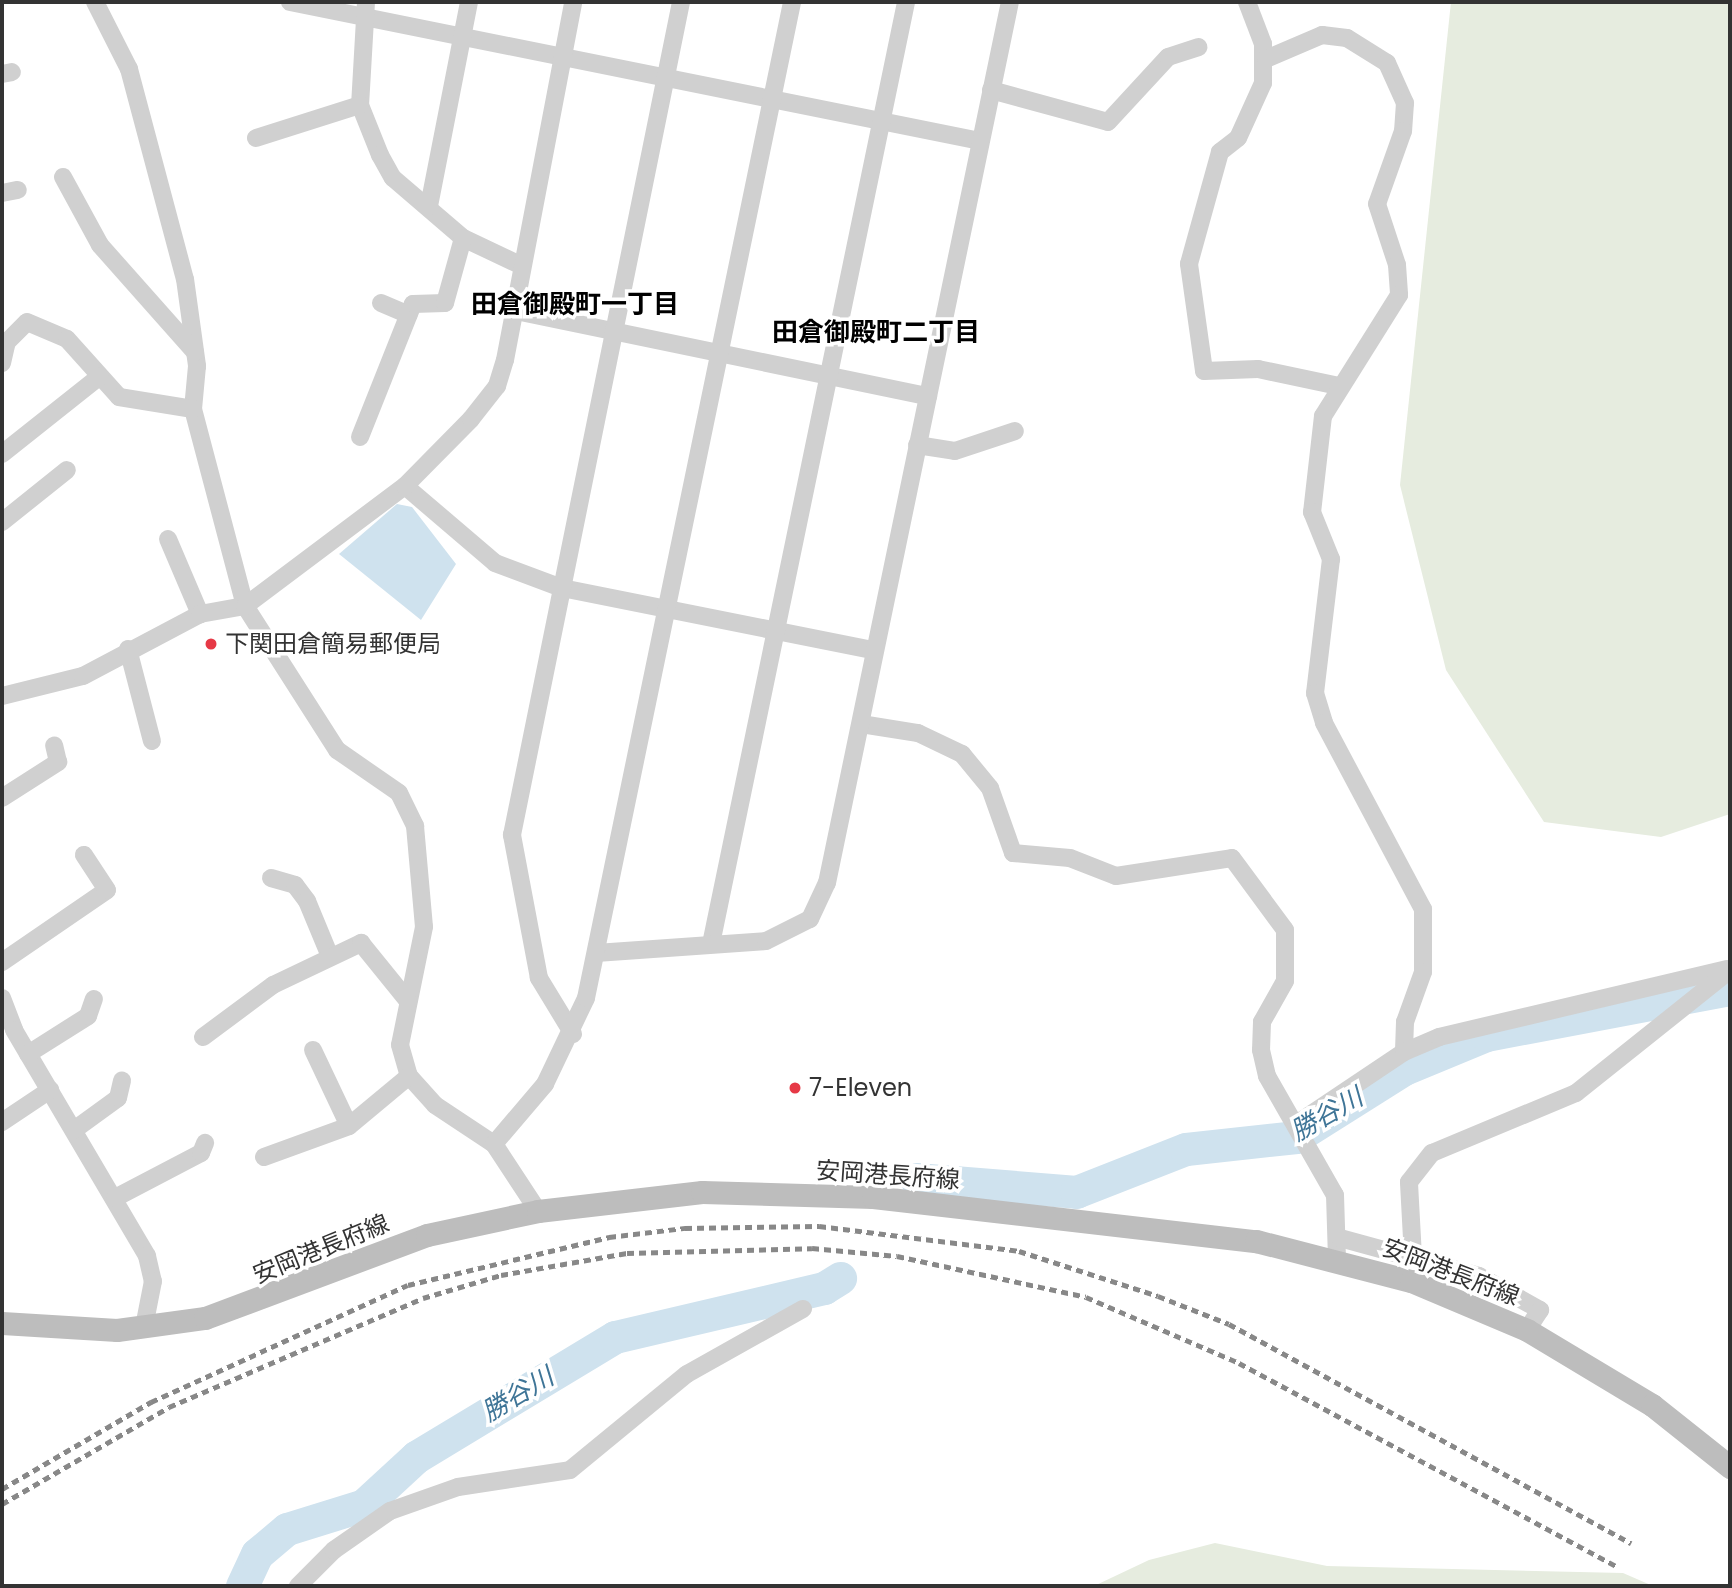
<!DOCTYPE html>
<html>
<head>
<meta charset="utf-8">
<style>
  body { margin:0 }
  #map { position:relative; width:1732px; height:1588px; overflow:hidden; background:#fff; font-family:Poppins,"Noto Sans JP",sans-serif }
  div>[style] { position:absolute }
  .green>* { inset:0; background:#e6ecdf }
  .water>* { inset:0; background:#cfe2ee }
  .river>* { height:33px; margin:-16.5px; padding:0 16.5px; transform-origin:16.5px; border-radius:16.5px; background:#cfe2ee }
  .minor>* { height:18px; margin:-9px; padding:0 9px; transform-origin:9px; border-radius:9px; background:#d0d0d0 }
  .secondary>* { height:23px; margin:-11.5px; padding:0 11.5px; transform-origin:11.5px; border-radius:11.5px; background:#bdbdbd }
  .rail>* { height:5px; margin-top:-2.5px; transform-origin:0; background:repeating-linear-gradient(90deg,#888 0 7px,transparent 0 12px) }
  .dots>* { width:19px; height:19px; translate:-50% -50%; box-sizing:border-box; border:4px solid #fff; border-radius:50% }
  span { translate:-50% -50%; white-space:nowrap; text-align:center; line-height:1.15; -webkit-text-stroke:7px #fff; paint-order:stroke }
  .poi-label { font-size:24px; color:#333 }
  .left { translate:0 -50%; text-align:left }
  .street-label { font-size:24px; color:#333 }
  .neighbourhood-label { font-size:26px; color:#000; font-weight:700 }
  .water-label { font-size:26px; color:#3f7597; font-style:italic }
  .frame { position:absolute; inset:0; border:4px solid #333; pointer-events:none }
</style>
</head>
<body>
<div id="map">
  <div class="green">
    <i style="clip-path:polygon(1451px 2px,1730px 2px,1730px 814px,1661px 837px,1544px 822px,1446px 670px,1400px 485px)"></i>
    <i style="clip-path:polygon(1215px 1543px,1327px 1566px,1623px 1573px,1653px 1586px,1094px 1586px,1149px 1560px)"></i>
  </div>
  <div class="water">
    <i style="clip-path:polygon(397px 504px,412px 507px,456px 564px,421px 620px,339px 554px)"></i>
  </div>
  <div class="river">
    <i style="left:916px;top:1179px;width:161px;rotate:4.6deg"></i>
    <i style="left:1076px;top:1192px;width:118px;rotate:-21.4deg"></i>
    <i style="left:1186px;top:1149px;width:111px;rotate:-6.2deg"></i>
    <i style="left:1296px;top:1137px;width:128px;rotate:-32.2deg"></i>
    <i style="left:1404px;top:1069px;width:89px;rotate:-22.5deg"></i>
    <i style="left:1486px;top:1035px;width:248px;rotate:-10.7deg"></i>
    <i style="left:242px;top:1586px;width:35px;rotate:-65deg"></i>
    <i style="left:257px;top:1554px;width:39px;rotate:-40deg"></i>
    <i style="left:287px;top:1529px;width:81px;rotate:-17.3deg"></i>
    <i style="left:364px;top:1505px;width:71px;rotate:-42.7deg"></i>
    <i style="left:416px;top:1457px;width:232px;rotate:-31.1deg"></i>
    <i style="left:615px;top:1337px;width:215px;rotate:-13.2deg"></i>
    <i style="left:824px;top:1288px;width:19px;rotate:-32deg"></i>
  </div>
  <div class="minor">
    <i style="left:95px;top:2px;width:75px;rotate:63.1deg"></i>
    <i style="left:129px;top:69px;width:217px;rotate:75.1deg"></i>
    <i style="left:185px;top:279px;width:88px;rotate:82.1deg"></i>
    <i style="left:197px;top:366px;width:43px;rotate:95.3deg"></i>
    <i style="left:193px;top:409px;width:204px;rotate:75.2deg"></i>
    <i style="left:245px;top:606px;width:171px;rotate:57.4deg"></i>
    <i style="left:337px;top:750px;width:75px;rotate:34.7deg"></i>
    <i style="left:399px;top:793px;width:37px;rotate:64deg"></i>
    <i style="left:415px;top:826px;width:101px;rotate:84.9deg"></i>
    <i style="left:424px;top:927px;width:120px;rotate:101.5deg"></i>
    <i style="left:400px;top:1045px;width:32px;rotate:74deg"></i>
    <i style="left:409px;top:1076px;width:39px;rotate:48deg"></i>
    <i style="left:435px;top:1105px;width:71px;rotate:33.5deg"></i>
    <i style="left:494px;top:1144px;width:80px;rotate:56.7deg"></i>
    <i style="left:290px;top:2px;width:704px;rotate:11.39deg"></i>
    <i style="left:366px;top:2px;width:103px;rotate:93.3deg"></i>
    <i style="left:360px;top:105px;width:54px;rotate:68.2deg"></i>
    <i style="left:380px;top:155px;width:26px;rotate:61deg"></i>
    <i style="left:393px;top:178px;width:92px;rotate:40.6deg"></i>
    <i style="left:463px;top:238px;width:63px;rotate:25.3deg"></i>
    <i style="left:1247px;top:2px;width:45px;rotate:69.1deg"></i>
    <i style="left:1263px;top:44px;width:39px;rotate:90deg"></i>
    <i style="left:1263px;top:83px;width:60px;rotate:114.4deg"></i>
    <i style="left:1238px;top:138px;width:23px;rotate:142deg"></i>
    <i style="left:1220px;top:152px;width:116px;rotate:105.5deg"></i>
    <i style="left:1189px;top:264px;width:108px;rotate:82deg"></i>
    <i style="left:1204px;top:371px;width:54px;rotate:-2.1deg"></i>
    <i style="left:1258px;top:369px;width:83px;rotate:11.9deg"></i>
    <i style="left:1266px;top:59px;width:61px;rotate:-23.2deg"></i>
    <i style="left:1322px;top:35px;width:25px;rotate:7deg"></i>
    <i style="left:1347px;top:38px;width:47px;rotate:32deg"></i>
    <i style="left:1387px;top:63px;width:44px;rotate:65.8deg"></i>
    <i style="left:1405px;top:103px;width:28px;rotate:94deg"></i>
    <i style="left:1403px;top:131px;width:77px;rotate:109.6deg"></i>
    <i style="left:1377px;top:204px;width:64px;rotate:71.8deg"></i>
    <i style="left:1397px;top:265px;width:30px;rotate:86deg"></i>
    <i style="left:1399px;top:295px;width:143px;rotate:122.1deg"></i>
    <i style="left:1323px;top:416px;width:97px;rotate:96.5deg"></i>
    <i style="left:1312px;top:512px;width:51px;rotate:68deg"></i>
    <i style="left:1331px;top:559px;width:135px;rotate:96.8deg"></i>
    <i style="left:1315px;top:693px;width:31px;rotate:73deg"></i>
    <i style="left:1324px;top:723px;width:211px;rotate:62deg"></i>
    <i style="left:1423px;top:909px;width:63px;rotate:90deg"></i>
    <i style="left:1423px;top:972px;width:53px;rotate:109.8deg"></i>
    <i style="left:1405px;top:1022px;width:30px;rotate:92deg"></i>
    <i style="left:2px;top:74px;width:10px;rotate:-11deg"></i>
    <i style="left:991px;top:90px;width:121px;rotate:15.3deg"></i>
    <i style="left:1108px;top:122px;width:88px;rotate:-47.3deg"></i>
    <i style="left:1168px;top:57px;width:32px;rotate:-18deg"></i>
    <i style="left:256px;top:138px;width:109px;rotate:-17.6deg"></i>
    <i style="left:63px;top:177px;width:77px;rotate:61.4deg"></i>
    <i style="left:100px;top:245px;width:143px;rotate:48.4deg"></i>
    <i style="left:2px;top:193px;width:16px;rotate:-11deg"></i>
    <i style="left:429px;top:206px;width:208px;rotate:-78.9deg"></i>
    <i style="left:381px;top:303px;width:30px;rotate:23deg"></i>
    <i style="left:511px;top:310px;width:426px;rotate:11.7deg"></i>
    <i style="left:2px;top:363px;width:22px;rotate:-77deg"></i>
    <i style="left:7px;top:342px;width:28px;rotate:-45deg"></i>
    <i style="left:27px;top:322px;width:43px;rotate:23deg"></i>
    <i style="left:67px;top:339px;width:78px;rotate:48.1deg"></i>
    <i style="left:119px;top:397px;width:75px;rotate:9.2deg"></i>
    <i style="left:360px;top:437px;width:143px;rotate:-68.3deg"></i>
    <i style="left:413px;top:304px;width:32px;rotate:-2deg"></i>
    <i style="left:445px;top:303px;width:67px;rotate:-74.5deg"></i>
    <i style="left:917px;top:445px;width:38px;rotate:9deg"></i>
    <i style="left:955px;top:451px;width:63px;rotate:-18.4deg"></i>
    <i style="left:2px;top:454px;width:125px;rotate:-38.5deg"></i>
    <i style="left:405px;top:486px;width:118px;rotate:40.5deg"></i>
    <i style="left:495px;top:563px;width:72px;rotate:20.5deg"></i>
    <i style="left:562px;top:588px;width:317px;rotate:11.3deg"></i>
    <i style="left:2px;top:522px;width:83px;rotate:-38.7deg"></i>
    <i style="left:168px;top:539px;width:82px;rotate:66.9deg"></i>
    <i style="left:128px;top:649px;width:95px;rotate:75.4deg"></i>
    <i style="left:2px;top:696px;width:83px;rotate:-13.9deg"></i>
    <i style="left:83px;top:676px;width:132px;rotate:-27.9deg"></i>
    <i style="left:200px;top:614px;width:46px;rotate:-10.1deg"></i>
    <i style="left:245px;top:606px;width:200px;rotate:-36.9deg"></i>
    <i style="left:405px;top:486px;width:94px;rotate:-45.4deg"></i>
    <i style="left:471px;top:419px;width:42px;rotate:-51.8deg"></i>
    <i style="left:497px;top:386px;width:27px;rotate:-73deg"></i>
    <i style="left:505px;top:360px;width:364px;rotate:-79.2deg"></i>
    <i style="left:861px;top:724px;width:58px;rotate:9deg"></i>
    <i style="left:918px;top:733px;width:49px;rotate:25.5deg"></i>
    <i style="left:962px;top:754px;width:44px;rotate:50.5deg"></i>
    <i style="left:990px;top:788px;width:69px;rotate:70.5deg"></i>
    <i style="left:1013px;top:853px;width:57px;rotate:5deg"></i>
    <i style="left:1070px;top:858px;width:49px;rotate:21.4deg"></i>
    <i style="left:1116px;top:876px;width:117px;rotate:-8.8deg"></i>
    <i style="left:1232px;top:858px;width:89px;rotate:53.6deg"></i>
    <i style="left:1285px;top:930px;width:51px;rotate:90deg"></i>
    <i style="left:1285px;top:981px;width:47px;rotate:119.3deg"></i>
    <i style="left:1262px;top:1022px;width:28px;rotate:92deg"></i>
    <i style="left:1261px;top:1050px;width:27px;rotate:77deg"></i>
    <i style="left:1267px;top:1076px;width:137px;rotate:60.3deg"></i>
    <i style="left:1335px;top:1195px;width:64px;rotate:88.2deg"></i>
    <i style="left:2px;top:798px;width:67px;rotate:-32.7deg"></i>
    <i style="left:58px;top:762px;width:17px;rotate:-103deg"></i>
    <i style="left:271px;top:878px;width:25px;rotate:16deg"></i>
    <i style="left:295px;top:885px;width:20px;rotate:53deg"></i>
    <i style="left:307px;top:901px;width:57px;rotate:67.5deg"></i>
    <i style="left:711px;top:944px;width:962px;rotate:-78.3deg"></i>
    <i style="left:596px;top:953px;width:170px;rotate:-4deg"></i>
    <i style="left:766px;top:941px;width:49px;rotate:-26.6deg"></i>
    <i style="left:810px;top:919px;width:40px;rotate:-65deg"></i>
    <i style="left:827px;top:883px;width:900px;rotate:-78.27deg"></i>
    <i style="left:2px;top:962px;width:127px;rotate:-34.4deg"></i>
    <i style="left:107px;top:890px;width:42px;rotate:-123.3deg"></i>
    <i style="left:2px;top:998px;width:34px;rotate:69deg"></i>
    <i style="left:14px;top:1030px;width:262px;rotate:59.5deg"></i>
    <i style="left:147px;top:1256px;width:26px;rotate:77deg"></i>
    <i style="left:153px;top:1281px;width:47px;rotate:101.1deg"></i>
    <i style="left:573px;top:1034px;width:66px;rotate:-121.3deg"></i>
    <i style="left:539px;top:978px;width:146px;rotate:-100.7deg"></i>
    <i style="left:512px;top:835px;width:850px;rotate:-78.53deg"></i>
    <i style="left:203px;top:1037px;width:87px;rotate:-36.6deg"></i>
    <i style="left:273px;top:985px;width:98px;rotate:-25.5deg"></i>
    <i style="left:361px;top:943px;width:75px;rotate:51deg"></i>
    <i style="left:313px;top:1050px;width:84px;rotate:64.7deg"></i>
    <i style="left:28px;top:1054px;width:71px;rotate:-32.3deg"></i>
    <i style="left:88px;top:1016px;width:18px;rotate:-71deg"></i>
    <i style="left:2px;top:1122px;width:58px;rotate:-33.7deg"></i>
    <i style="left:1298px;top:1123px;width:128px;rotate:-33.8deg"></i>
    <i style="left:1404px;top:1052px;width:38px;rotate:-23deg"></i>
    <i style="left:1439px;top:1037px;width:296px;rotate:-13.3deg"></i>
    <i style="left:74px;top:1130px;width:54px;rotate:-36deg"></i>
    <i style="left:118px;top:1098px;width:18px;rotate:-77deg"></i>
    <i style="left:494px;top:1144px;width:79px;rotate:-49.6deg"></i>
    <i style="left:545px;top:1084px;width:95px;rotate:-64.5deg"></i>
    <i style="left:586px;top:998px;width:1017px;rotate:-78.31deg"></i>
    <i style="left:264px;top:1157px;width:90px;rotate:-20deg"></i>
    <i style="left:349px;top:1126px;width:78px;rotate:-39.8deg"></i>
    <i style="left:115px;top:1198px;width:97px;rotate:-27.6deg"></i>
    <i style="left:201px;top:1153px;width:11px;rotate:-68deg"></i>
    <i style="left:1340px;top:1238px;width:144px;rotate:15.3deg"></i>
    <i style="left:1479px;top:1276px;width:70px;rotate:29.1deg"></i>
    <i style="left:1540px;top:1310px;width:24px;rotate:123deg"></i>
    <i style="left:1413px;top:1257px;width:75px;rotate:-93.1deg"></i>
    <i style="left:1409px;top:1182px;width:37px;rotate:-52deg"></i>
    <i style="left:1432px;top:1153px;width:156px;rotate:-22.6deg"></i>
    <i style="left:1576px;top:1093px;width:197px;rotate:-38.6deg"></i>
    <i style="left:298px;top:1586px;width:51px;rotate:-45deg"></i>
    <i style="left:334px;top:1550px;width:68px;rotate:-34.9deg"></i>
    <i style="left:390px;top:1511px;width:72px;rotate:-19.4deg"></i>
    <i style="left:458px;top:1487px;width:113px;rotate:-8.6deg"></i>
    <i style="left:570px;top:1470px;width:151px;rotate:-39.4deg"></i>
    <i style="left:687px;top:1374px;width:133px;rotate:-29.3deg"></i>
  </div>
  <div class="secondary">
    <i style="left:2px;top:1323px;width:115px;rotate:3.5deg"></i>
    <i style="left:117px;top:1330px;width:89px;rotate:-7.8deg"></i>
    <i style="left:205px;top:1318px;width:237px;rotate:-20.5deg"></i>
    <i style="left:427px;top:1235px;width:114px;rotate:-12.2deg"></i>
    <i style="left:538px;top:1211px;width:165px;rotate:-6.6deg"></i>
    <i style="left:702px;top:1192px;width:171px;rotate:1.7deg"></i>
    <i style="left:873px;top:1197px;width:386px;rotate:6.6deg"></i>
    <i style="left:1256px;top:1241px;width:160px;rotate:14.5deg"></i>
    <i style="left:1411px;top:1281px;width:126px;rotate:22.9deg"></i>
    <i style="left:1527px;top:1330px;width:146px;rotate:31deg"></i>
    <i style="left:1652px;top:1405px;width:100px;rotate:38.5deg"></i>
  </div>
  <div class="rail">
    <i style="left:2px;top:1489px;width:173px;rotate:-30.3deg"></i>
    <i style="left:151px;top:1402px;width:282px;rotate:-24.5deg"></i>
    <i style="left:408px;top:1285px;width:207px;rotate:-13.4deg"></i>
    <i style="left:609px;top:1237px;width:77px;rotate:-6.8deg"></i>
    <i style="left:685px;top:1228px;width:134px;rotate:-0.9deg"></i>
    <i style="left:819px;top:1226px;width:202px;rotate:7.1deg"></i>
    <i style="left:1019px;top:1251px;width:146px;rotate:17.9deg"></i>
    <i style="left:1158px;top:1296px;width:76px;rotate:21.5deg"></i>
    <i style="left:1229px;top:1324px;width:458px;rotate:28.6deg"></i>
    <i style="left:2px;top:1504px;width:193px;rotate:-30.1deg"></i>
    <i style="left:169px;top:1407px;width:276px;rotate:-23.2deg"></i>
    <i style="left:423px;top:1298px;width:81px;rotate:-16.4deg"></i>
    <i style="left:501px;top:1275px;width:128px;rotate:-9.9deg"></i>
    <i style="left:627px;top:1253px;width:185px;rotate:-1.5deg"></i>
    <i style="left:812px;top:1248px;width:85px;rotate:5.4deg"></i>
    <i style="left:897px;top:1256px;width:193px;rotate:12.2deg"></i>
    <i style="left:1086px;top:1297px;width:167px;rotate:23.3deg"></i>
    <i style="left:1239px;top:1363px;width:430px;rotate:28.3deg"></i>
  </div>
  <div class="dots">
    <i style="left:211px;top:644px;background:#e63946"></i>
    <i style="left:795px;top:1088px;background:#e63946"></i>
  </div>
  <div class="poi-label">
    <span class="left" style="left:225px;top:644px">下関田倉簡易郵便局</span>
    <span class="left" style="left:809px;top:1088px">7-Eleven</span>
  </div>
  <div class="street-label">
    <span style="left:888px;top:1175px;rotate:4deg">安岡港長府線</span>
    <span style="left:321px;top:1249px;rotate:-22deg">安岡港長府線</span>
    <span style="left:1451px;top:1272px;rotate:21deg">安岡港長府線</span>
  </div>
  <div class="neighbourhood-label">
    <span style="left:575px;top:305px">田倉御殿町一丁目</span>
    <span style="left:876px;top:333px">田倉御殿町二丁目</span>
  </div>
  <div class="water-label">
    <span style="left:1327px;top:1115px;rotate:-30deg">勝谷川</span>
    <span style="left:518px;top:1395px;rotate:-31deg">勝谷川</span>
  </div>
  <div class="frame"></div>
</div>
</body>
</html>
